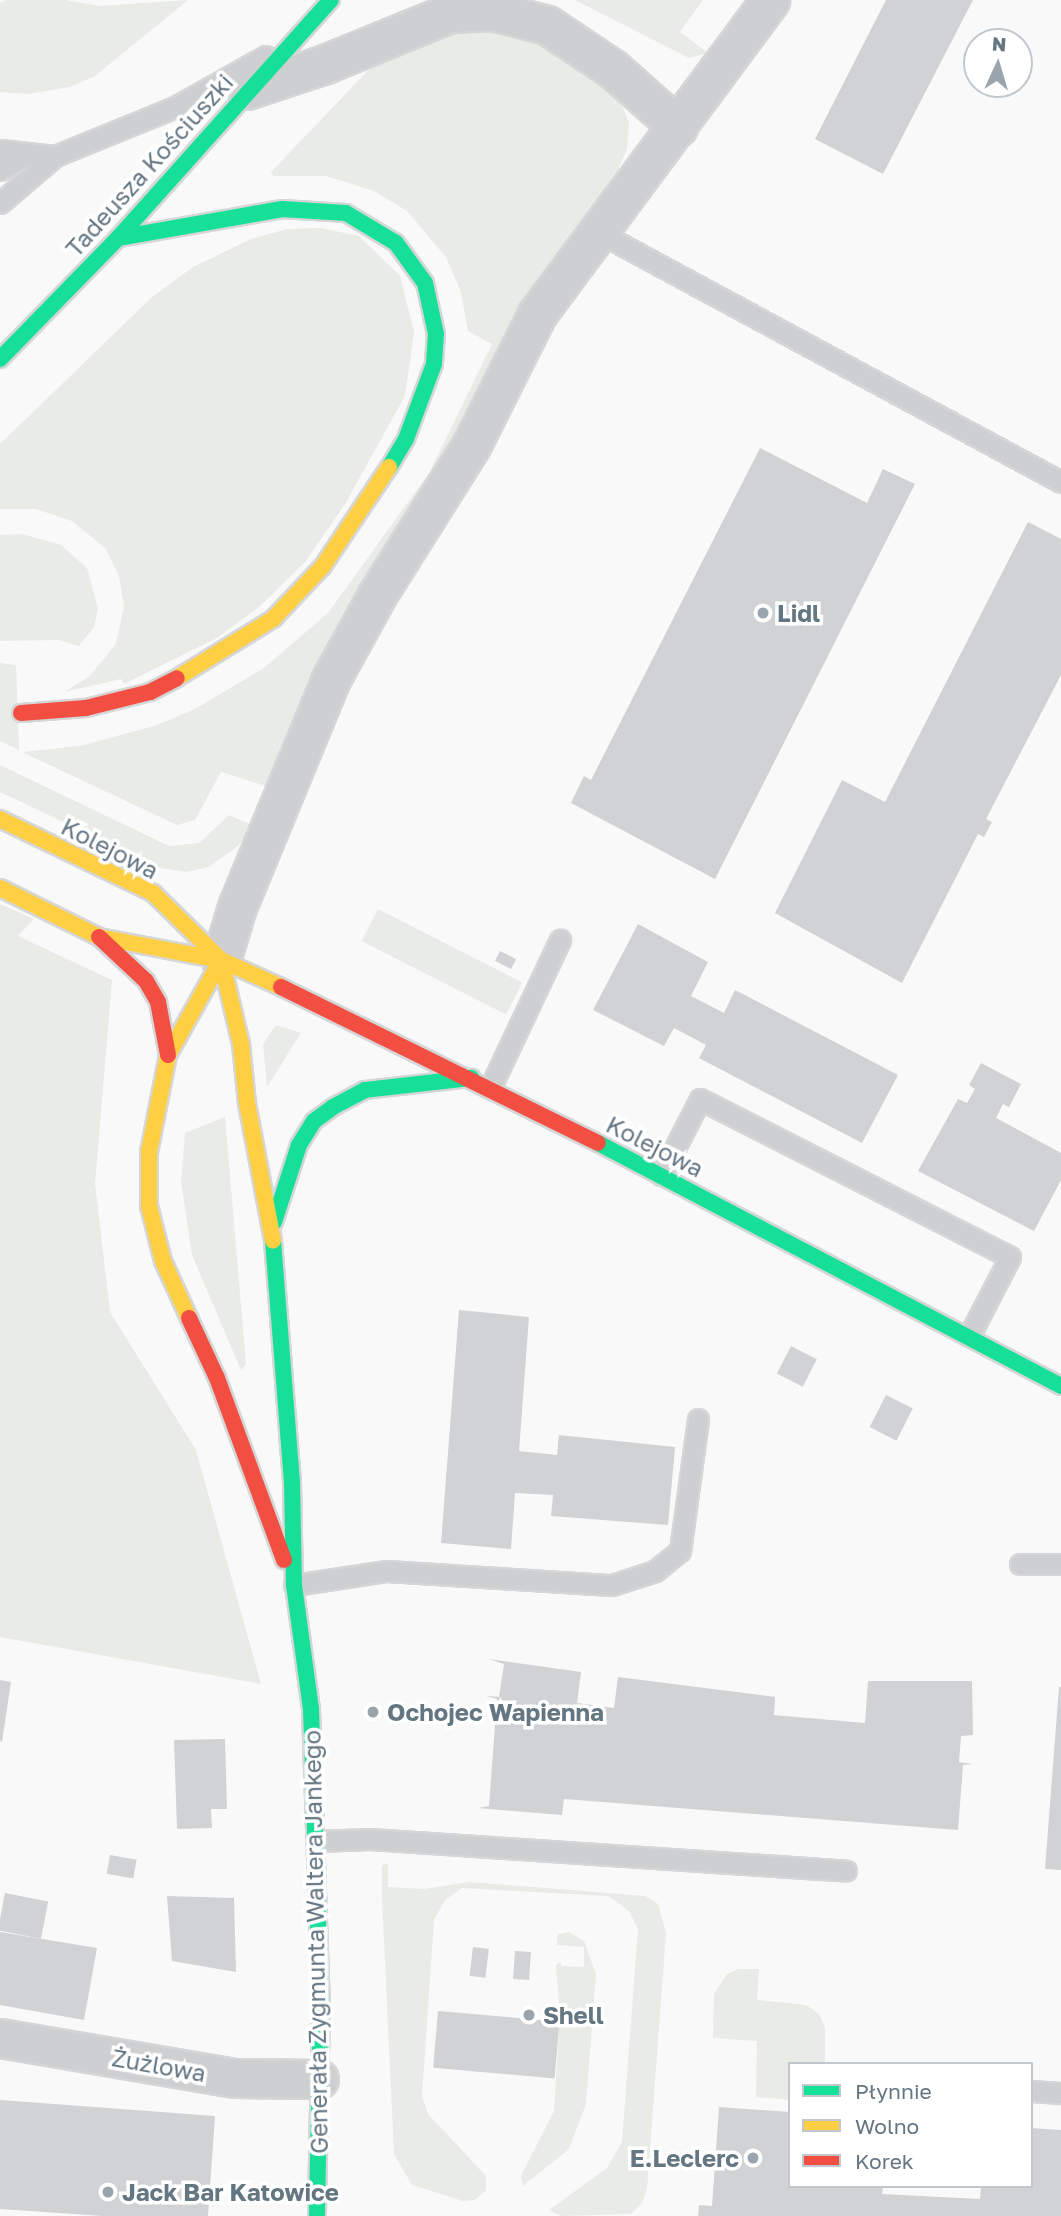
<!DOCTYPE html>
<html>
<head>
<meta charset="utf-8">
<style>
  body { margin:0 }
  #map { position:relative; width:1061px; height:2216px; overflow:hidden; background:#f9f9f9; font-family:"Golos Text",sans-serif }
  div>[style] { position:absolute }
  .green>* { inset:0; background:#e8ebe6; transform-origin:0 0 }
  .building>* { inset:0; background:#d0d2d3; transform-origin:0 0 }
  .roads { filter:drop-shadow(2px 0 #d5d6d7) drop-shadow(-2px 0 #d5d6d7) drop-shadow(0 2px #d5d6d7) drop-shadow(0 -2px #d5d6d7) }
  .lane>* { height:19px; margin:-9.5px; padding:0 9.5px; transform-origin:9.5px; border-radius:9.5px; background:#cecfd0 }
  .street>* { height:37px; margin:-18.5px; padding:0 18.5px; transform-origin:18.5px; border-radius:18.5px; background:#cecfd0 }
  .fast>* { height:16px; margin:-8px; padding:0 8px; transform-origin:8px; border-radius:8px; background:#16e098 }
  .slow>* { height:16px; margin:-8px; padding:0 8px; transform-origin:8px; border-radius:8px; background:#ffcf43 }
  .jam>* { height:16px; margin:-8px; padding:0 8px; transform-origin:8px; border-radius:8px; background:#f24e42 }
  .dots>* { width:19px; height:19px; translate:-50% -50%; box-sizing:border-box; border:4px solid #fff; border-radius:50% }
  span { translate:-50% -50%; white-space:nowrap; text-align:center; line-height:1.15; -webkit-text-stroke:7px #fff; paint-order:stroke }
  .street-label { font-size:24px; color:#657683 }
  .poi-label { font-size:24px; color:#657683; font-weight:700 }
  .left { translate:0 -50%; text-align:left }
  .right { translate:-100% -50%; text-align:right }
  .legend { position:absolute; left:788px; top:2062px; width:245px; height:126px; box-sizing:border-box; background:#fff; border:2px solid #c1c8cd; margin:0; padding:9px 12px; list-style:none; font-size:21px; color:#657683 }
  .legend li { display:flex; align-items:center; gap:14px; height:35px }
  .legend b { width:35px; border:2px solid #c1c8cd }
  .north { position:absolute; left:963px; top:28px; width:70px; height:70px; box-sizing:border-box; background:#fff; border:2px solid #c1c8cd; border-radius:50%; rotate:4deg; font-size:19px; font-weight:700; line-height:28px; text-align:center; color:#657683 }
  .north::after { content:''; display:block; margin:auto; width:24px; height:32px; background:#99a4ac; clip-path:polygon(50% 0,100% 100%,50% 72%,0 100%) }
</style>
</head>
<body>
<div id="map">
  <div class="green">
    <i style="clip-path:polygon(6px 0,66px 0,99px 6px,188px 0,95px 76px,70px 87px,27px 94px,0 92px,0 3px)"></i>
    <i style="clip-path:polygon(575px 0,703px 0,680px 32px,708px 53px,689px 58px)"></i>
    <i style="clip-path:polygon(469px 25px,543px 39px,617px 94px,629px 122px,627px 149px,616px 175px,525px 298px,458px 433px,352px 601px,312px 679px,266px 786px,221px 772px,195px 820px,177px 825px,22px 752px,80px 746px,154px 726px,195px 709px,264px 668px,328px 613px,429px 473px,492px 344px,468px 331px,461px 292px,446px 257px,407px 211px,374px 191px,326px 176px,273px 176px,271px 172px,378px 60px,396px 47px)"></i>
    <i style="clip-path:polygon(321px 228px,359px 236px,400px 276px,414px 332px,405px 396px,345px 504px,305px 562px,259px 607px,217px 638px,124px 684px,121px 679px,64px 692px,90px 676px,116px 644px,124px 606px,119px 576px,106px 549px,72px 521px,36px 509px,0 509px,0 444px,151px 298px,193px 267px,251px 239px,287px 229px)"></i>
    <i style="clip-path:polygon(22px 534px,61px 545px,87px 568px,98px 608px,94px 627px,79px 646px,59px 640px,0 641px,0 535px)"></i>
    <i style="clip-path:polygon(0 663px,16px 665px,19px 750px,0 741px)"></i>
    <i style="clip-path:polygon(0 765px,169px 846px,199px 843px,229px 815px,252px 825px,239px 845px,209px 867px,187px 872px,161px 868px,0 792px)"></i>
    <i style="clip-path:polygon(0 904px,34px 919px,18px 936px,112px 980px,95px 1183px,110px 1312px,196px 1450px,261px 1684px,0 1637px)"></i>
    <i style="left:378px;top:909px;width:162px;height:36px;rotate:27deg"></i>
    <i style="clip-path:polygon(276px 1025px,301px 1033px,267px 1087px,263px 1044px)"></i>
    <i style="clip-path:polygon(225px 1117px,246px 1365px,241px 1370px,192px 1255px,181px 1182px,185px 1133px)"></i>
    <i style="clip-path:polygon(388px 1864px,388px 1887px,424px 1889px,470px 1882px,645px 1896px,658px 1904px,666px 1933px,647px 2189px,642px 2203px,631px 2214px,561px 2216px,549px 2210px,607px 2168px,622px 2142px,638px 1929px,629px 1911px,608px 1896px,462px 1888px,445px 1900px,434px 1920px,422px 2096px,428px 2114px,486px 2176px,486px 2190px,475px 2200px,463px 2201px,412px 2185px,394px 2154px,382px 1896px,382px 1865px)"></i>
    <i style="clip-path:polygon(569px 1932px,584px 1941px,596px 1974px,586px 2104px,569px 2149px,523px 2186px,521px 2176px,554px 2111px,560px 2015px,556px 1965px,561px 1962px,561px 1966px,584px 1967px,584px 1947px,557px 1945px,558px 1934px)"></i>
    <i style="clip-path:polygon(738px 1969px,759px 1969px,757px 2000px,806px 2005px,819px 2014px,825px 2027px,825px 2064px,790px 2064px,790px 2100px,756px 2097px,757px 2041px,713px 2038px,714px 1994px,727px 1974px)"></i>
  </div>
  <div class="building">
    <i style="clip-path:polygon(886px 0,973px 0,883px 174px,815px 139px)"></i>
    <i style="clip-path:polygon(760px 448px,867px 503px,883px 469px,915px 484px,715px 879px,571px 803px,584px 776px,591px 780px)"></i>
    <i style="clip-path:polygon(1028px 522px,1061px 539px,1061px 675px,986px 819px,992px 822px,984px 837px,978px 834px,902px 983px,775px 913px,842px 780px,885px 802px)"></i>
    <i style="clip-path:polygon(638px 924px,708px 962px,691px 996px,724px 1013px,735px 990px,898px 1075px,862px 1143px,699px 1058px,706px 1045px,674px 1028px,664px 1046px,593px 1010px)"></i>
    <i style="left:500px;top:951px;width:18px;height:11px;rotate:27deg"></i>
    <i style="clip-path:polygon(981px 1063px,1021px 1084px,1009px 1107px,1003px 1104px,996px 1118px,1061px 1153px,1061px 1180px,1034px 1231px,918px 1171px,958px 1099px,967px 1103px,975px 1089px,969px 1085px)"></i>
    <i style="clip-path:polygon(459px 1310px,529px 1317px,519px 1451px,557px 1455px,559px 1435px,675px 1447px,668px 1525px,551px 1516px,553px 1495px,515px 1493px,511px 1549px,441px 1543px)"></i>
    <i style="left:791px;top:1346px;width:29px;height:31px;rotate:27deg"></i>
    <i style="left:886px;top:1395px;width:30px;height:36px;rotate:27deg"></i>
    <i style="clip-path:polygon(489px 1659px,581px 1672px,577px 1703px,614px 1708px,618px 1677px,775px 1697px,774px 1715px,865px 1723px,868px 1681px,972px 1681px,973px 1735px,961px 1736px,959px 1762px,973px 1764px,963px 1765px,958px 1830px,564px 1799px,562px 1815px,478px 1808px,489px 1806px,497px 1699px,486px 1696px,499px 1697px,504px 1664px)"></i>
    <i style="clip-path:polygon(0 1680px,11px 1682px,2px 1742px,0 1741px)"></i>
    <i style="clip-path:polygon(1059px 1687px,1061px 1687px,1061px 1870px,1045px 1869px)"></i>
    <i style="clip-path:polygon(225px 1739px,227px 1809px,211px 1809px,212px 1828px,177px 1829px,174px 1740px)"></i>
    <i style="left:110px;top:1855px;width:27px;height:19px;rotate:10deg"></i>
    <i style="left:5px;top:1893px;width:44px;height:38px;rotate:11deg"></i>
    <i style="clip-path:polygon(167px 1896px,234px 1898px,236px 1972px,172px 1961px)"></i>
    <i style="clip-path:polygon(0 1932px,97px 1948px,84px 2020px,0 2005px)"></i>
    <i style="left:473px;top:1947px;width:16px;height:29px;rotate:7deg"></i>
    <i style="left:515px;top:1951px;width:16px;height:28px;rotate:4deg"></i>
    <i style="left:438px;top:2011px;width:122px;height:57px;rotate:5deg"></i>
    <i style="clip-path:polygon(0 2100px,215px 2116px,208px 2216px,103px 2216px,0 2209px)"></i>
    <i style="clip-path:polygon(719px 2107px,790px 2112px,790px 2186px,883px 2186px,882px 2194px,980px 2199px,981px 2186px,1031px 2186px,1031px 2128px,1061px 2130px,1061px 2216px,698px 2216px,699px 2205px,712px 2206px)"></i>
  </div>
  <div class="roads">
    <div class="lane">
      <i style="left:0;top:150px;width:55px;rotate:6.2deg"></i>
      <i style="left:0;top:170px;width:29px;rotate:-29deg"></i>
      <i style="left:0;top:203px;width:72px;rotate:-40.5deg"></i>
      <i style="left:55px;top:156px;width:130px;rotate:-22.2deg"></i>
      <i style="left:175px;top:107px;width:104px;rotate:-29.3deg"></i>
      <i style="left:598px;top:232px;width:526px;rotate:28.37deg"></i>
      <i style="left:490px;top:1088px;width:164px;rotate:-64.7deg"></i>
      <i style="left:661px;top:1175px;width:85px;rotate:-62.8deg"></i>
      <i style="left:700px;top:1099px;width:348px;rotate:27deg"></i>
      <i style="left:1010px;top:1257px;width:89px;rotate:117.4deg"></i>
      <i style="left:1020px;top:1564px;width:41px"></i>
      <i style="left:294px;top:1585px;width:94px;rotate:-8.6deg"></i>
      <i style="left:387px;top:1571px;width:225px;rotate:3.6deg"></i>
      <i style="left:612px;top:1585px;width:45px;rotate:-18deg"></i>
      <i style="left:655px;top:1571px;width:32px;rotate:-39deg"></i>
      <i style="left:680px;top:1551px;width:133px;rotate:-82.2deg"></i>
      <i style="left:318px;top:1841px;width:52px;rotate:-2.2deg"></i>
      <i style="left:370px;top:1839px;width:477px;rotate:3.8deg"></i>
      <i style="left:1031px;top:2091px;width:30px;rotate:4deg"></i>
    </div>
    <div class="street">
      <i style="left:247px;top:90px;width:82px;rotate:-18.4deg"></i>
      <i style="left:325px;top:64px;width:135px;rotate:-22.2deg"></i>
      <i style="left:450px;top:13px;width:43px;rotate:-2.7deg"></i>
      <i style="left:493px;top:11px;width:56px;rotate:14.5deg"></i>
      <i style="left:547px;top:25px;width:79px;rotate:33.7deg"></i>
      <i style="left:613px;top:69px;width:87px;rotate:41.7deg"></i>
      <i style="left:221px;top:960px;width:55px;rotate:-73.2deg"></i>
      <i style="left:237px;top:907px;width:249px;rotate:-67.6deg"></i>
      <i style="left:332px;top:677px;width:94px;rotate:-61.2deg"></i>
      <i style="left:377px;top:595px;width:176px;rotate:-57.8deg"></i>
      <i style="left:471px;top:446px;width:148px;rotate:-63.4deg"></i>
      <i style="left:537px;top:314px;width:391px;rotate:-53.4deg"></i>
      <i style="left:0;top:2038px;width:238px;rotate:9.7deg"></i>
      <i style="left:235px;top:2078px;width:84px;rotate:0.7deg"></i>
    </div>
    <div class="fast">
      <i style="left:118px;top:238px;width:167px;rotate:-10deg"></i>
      <i style="left:282px;top:209px;width:64px;rotate:3.6deg"></i>
      <i style="left:346px;top:213px;width:58px;rotate:31deg"></i>
      <i style="left:396px;top:243px;width:49px;rotate:54.1deg"></i>
      <i style="left:425px;top:283px;width:52px;rotate:77.8deg"></i>
      <i style="left:436px;top:334px;width:30px;rotate:94deg"></i>
      <i style="left:434px;top:364px;width:80px;rotate:110.5deg"></i>
      <i style="left:406px;top:439px;width:33px;rotate:121deg"></i>
      <i style="left:0;top:359px;width:169px;rotate:-45.7deg"></i>
      <i style="left:118px;top:238px;width:319px;rotate:-48.2deg"></i>
      <i style="left:598px;top:1143px;width:523px;rotate:27.69deg"></i>
      <i style="left:274px;top:1222px;width:81px;rotate:-72deg"></i>
      <i style="left:299px;top:1145px;width:28px;rotate:-58deg"></i>
      <i style="left:314px;top:1121px;width:24px;rotate:-36deg"></i>
      <i style="left:333px;top:1107px;width:36px;rotate:-28deg"></i>
      <i style="left:365px;top:1090px;width:107px;rotate:-6.5deg"></i>
      <i style="left:273px;top:1241px;width:242px;rotate:85.5deg"></i>
      <i style="left:292px;top:1482px;width:103px;rotate:88.9deg"></i>
      <i style="left:294px;top:1585px;width:125px;rotate:82.2deg"></i>
      <i style="left:311px;top:1709px;width:294px;rotate:88.1deg"></i>
      <i style="left:321px;top:2003px;width:213px;rotate:91.1deg"></i>
    </div>
    <div class="slow">
      <i style="left:177px;top:678px;width:113px;rotate:-31.6deg"></i>
      <i style="left:273px;top:619px;width:73px;rotate:-46.7deg"></i>
      <i style="left:323px;top:566px;width:119px;rotate:-56.3deg"></i>
      <i style="left:0;top:819px;width:170px;rotate:25.8deg"></i>
      <i style="left:153px;top:893px;width:95px;rotate:44.6deg"></i>
      <i style="left:0;top:888px;width:110px;rotate:26.3deg"></i>
      <i style="left:99px;top:937px;width:124px;rotate:10.7deg"></i>
      <i style="left:221px;top:960px;width:66px;rotate:24.2deg"></i>
      <i style="left:221px;top:960px;width:86px;rotate:76.6deg"></i>
      <i style="left:241px;top:1044px;width:59px;rotate:84.2deg"></i>
      <i style="left:247px;top:1103px;width:140px;rotate:79.3deg"></i>
      <i style="left:189px;top:1318px;width:63px;rotate:-114.5deg"></i>
      <i style="left:163px;top:1261px;width:57px;rotate:-104.3deg"></i>
      <i style="left:149px;top:1206px;width:54px;rotate:-90deg"></i>
      <i style="left:149px;top:1152px;width:99px;rotate:-78.9deg"></i>
      <i style="left:168px;top:1055px;width:109px;rotate:-60.8deg"></i>
    </div>
    <div class="jam">
      <i style="left:21px;top:713px;width:65px;rotate:-4.4deg"></i>
      <i style="left:86px;top:708px;width:66px;rotate:-14deg"></i>
      <i style="left:150px;top:692px;width:30px;rotate:-27deg"></i>
      <i style="left:99px;top:937px;width:64px;rotate:43.1deg"></i>
      <i style="left:146px;top:981px;width:24px;rotate:60deg"></i>
      <i style="left:158px;top:1002px;width:54px;rotate:79.3deg"></i>
      <i style="left:281px;top:987px;width:353px;rotate:26.2deg"></i>
      <i style="left:189px;top:1318px;width:66px;rotate:65deg"></i>
      <i style="left:217px;top:1378px;width:194px;rotate:69.8deg"></i>
    </div>
  </div>
  <div class="dots">
    <i style="left:763px;top:613px;background:#99a4ac"></i>
    <i style="left:373px;top:1712px;background:#99a4ac"></i>
    <i style="left:529px;top:2015px;background:#99a4ac"></i>
    <i style="left:753px;top:2158px;background:#99a4ac"></i>
    <i style="left:108px;top:2192px;background:#99a4ac"></i>
  </div>
  <div class="street-label">
    <span style="left:149px;top:165px;rotate:-48deg">Tadeusza Kościuszki</span>
    <span style="left:110px;top:848px;rotate:27deg">Kolejowa</span>
    <span style="left:655px;top:1146px;rotate:27deg">Kolejowa</span>
    <span style="left:315px;top:1942px;rotate:-91deg">Generała Zygmunta Waltera Jankego</span>
    <span style="left:159px;top:2065px;rotate:10deg">Żużlowa</span>
  </div>
  <div class="poi-label">
    <span class="left" style="left:777px;top:613px">Lidl</span>
    <span class="left" style="left:387px;top:1712px">Ochojec Wapienna</span>
    <span class="left" style="left:543px;top:2015px">Shell</span>
    <span class="right" style="left:739px;top:2158px">E.Leclerc</span>
    <span class="left" style="left:122px;top:2192px">Jack Bar Katowice</span>
  </div>
  <ul class="legend">
  <li><b style="height:9px;background:#16e098"></b>Płynnie</li>
  <li><b style="height:9px;background:#ffcf43"></b>Wolno</li>
  <li><b style="height:9px;background:#f24e42"></b>Korek</li>
  </ul>
  <div class="north">N</div>
</div>
</body>
</html>
